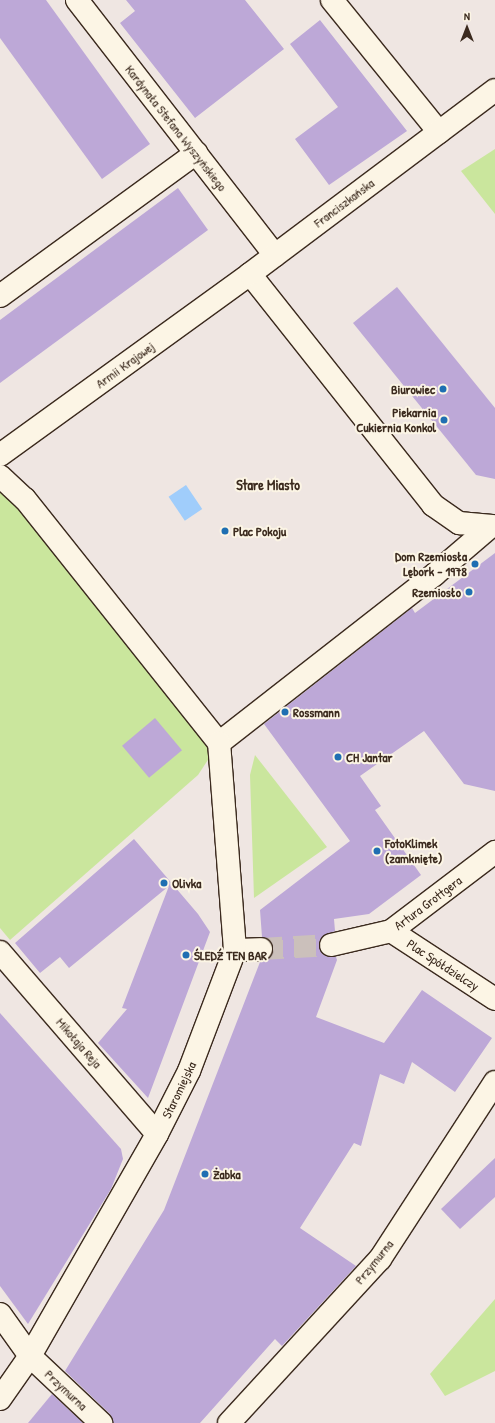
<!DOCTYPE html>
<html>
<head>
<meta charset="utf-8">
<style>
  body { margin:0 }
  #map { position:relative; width:495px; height:1423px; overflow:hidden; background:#efe6e2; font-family:"Patrick Hand",sans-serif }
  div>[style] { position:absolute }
  .green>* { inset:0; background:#cae69d }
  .water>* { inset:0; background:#a0cdfb; transform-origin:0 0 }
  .building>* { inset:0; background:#bda8d7; transform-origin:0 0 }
  .street-tunnel>* { height:22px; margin-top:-11px; transform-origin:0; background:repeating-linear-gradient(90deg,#cbc0bb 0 22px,transparent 0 33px) }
  .roads { filter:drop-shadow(1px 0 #3b2a1e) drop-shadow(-1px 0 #3b2a1e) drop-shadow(0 1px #3b2a1e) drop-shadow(0 -1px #3b2a1e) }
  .street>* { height:22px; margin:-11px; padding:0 11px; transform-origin:11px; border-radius:11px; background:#fcf5e5 }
  .dots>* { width:11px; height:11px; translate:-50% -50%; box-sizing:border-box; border:2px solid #fcf5e5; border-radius:50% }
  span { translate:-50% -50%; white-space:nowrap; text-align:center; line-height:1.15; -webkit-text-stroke:4px #fcf5e5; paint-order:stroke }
  .street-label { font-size:13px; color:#3b2a1e }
  .poi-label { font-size:13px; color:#3b2a1e; font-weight:700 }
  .right { translate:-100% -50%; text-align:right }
  .left { translate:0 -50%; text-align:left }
  .neighbourhood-label { font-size:14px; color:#3b2a1e; font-weight:700 }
  .north { position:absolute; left:447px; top:8px; width:40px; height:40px; -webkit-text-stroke:3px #fcf5e5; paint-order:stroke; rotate:0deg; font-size:11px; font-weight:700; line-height:16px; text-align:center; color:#3b2a1e }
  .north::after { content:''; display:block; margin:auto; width:14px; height:18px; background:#3b2a1e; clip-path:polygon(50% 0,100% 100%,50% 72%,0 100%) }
</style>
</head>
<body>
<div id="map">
  <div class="green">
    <i style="clip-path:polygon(495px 149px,495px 214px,461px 171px)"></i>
    <i style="clip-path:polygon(0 480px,219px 743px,198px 775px,10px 940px,0 928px)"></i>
    <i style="clip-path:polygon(255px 755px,327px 847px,254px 898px,250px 775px)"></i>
    <i style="clip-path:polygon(495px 1299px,495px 1371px,445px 1396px,430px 1374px)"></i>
  </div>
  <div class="water">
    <i style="left:186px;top:485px;width:29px;height:21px;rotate:56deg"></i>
  </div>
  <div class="building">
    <i style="clip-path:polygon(0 0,46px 0,150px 144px,102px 179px,0 38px)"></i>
    <i style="clip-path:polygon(126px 0,245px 0,284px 49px,195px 118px,120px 23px,135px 11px)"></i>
    <i style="clip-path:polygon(320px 20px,407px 131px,329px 185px,295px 139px,338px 107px,290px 44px)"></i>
    <i style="clip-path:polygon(178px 188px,208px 230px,0 383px,0 320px)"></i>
    <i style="clip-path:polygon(397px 287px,495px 408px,495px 479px,476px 475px,353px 323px)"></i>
    <i style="clip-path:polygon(495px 553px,495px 791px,464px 784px,424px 731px,360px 776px,381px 806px,375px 810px,421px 875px,369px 914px,334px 919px,335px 931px,323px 936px,319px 942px,322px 954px,328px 957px,336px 957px,337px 960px,316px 1017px,384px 1043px,422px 990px,492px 1038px,455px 1092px,412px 1062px,404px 1084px,380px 1074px,361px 1146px,354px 1143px,300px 1228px,356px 1266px,282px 1346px,275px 1339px,200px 1423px,113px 1423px,110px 1414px,65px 1371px,164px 1210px,260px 962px,267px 960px,272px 954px,272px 943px,262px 937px,260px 910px,350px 841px,264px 724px,412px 608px,415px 613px)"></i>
    <i style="left:155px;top:718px;width:42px;height:43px;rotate:50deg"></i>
    <i style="clip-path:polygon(134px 839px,198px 914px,210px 932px,148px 1098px,98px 1043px,127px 1009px,122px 1008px,169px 886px,69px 968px,60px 957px,40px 973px,15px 943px)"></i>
    <i style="clip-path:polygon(0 1013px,121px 1149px,123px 1159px,111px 1189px,28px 1324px,0 1286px)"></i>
    <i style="clip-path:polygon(495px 1158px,495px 1197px,460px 1229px,441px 1209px)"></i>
    <i style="clip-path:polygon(52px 1394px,83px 1423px,28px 1423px)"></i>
  </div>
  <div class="street-tunnel">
    <i style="left:261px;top:949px;width:70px;rotate:-3.3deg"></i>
  </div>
  <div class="roads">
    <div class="street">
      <i style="left:77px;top:0;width:323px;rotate:52.2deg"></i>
      <i style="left:332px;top:0;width:170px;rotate:51deg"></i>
      <i style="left:250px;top:274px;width:295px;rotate:51.6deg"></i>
      <i style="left:433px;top:505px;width:32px;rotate:35deg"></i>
      <i style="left:459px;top:523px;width:36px;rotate:5deg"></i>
      <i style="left:0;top:296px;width:243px;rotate:-36.1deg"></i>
      <i style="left:0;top:455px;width:309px;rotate:-35.9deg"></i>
      <i style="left:250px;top:274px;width:306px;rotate:-36.9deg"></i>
      <i style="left:0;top:476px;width:34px;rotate:43deg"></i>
      <i style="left:25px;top:499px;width:312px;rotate:51.5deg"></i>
      <i style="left:219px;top:743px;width:273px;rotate:-38deg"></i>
      <i style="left:434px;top:575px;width:74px;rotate:-40.6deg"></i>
      <i style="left:391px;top:931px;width:124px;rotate:33.2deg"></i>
      <i style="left:331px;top:945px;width:62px;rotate:-13.1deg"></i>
      <i style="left:391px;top:931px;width:131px;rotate:-37.2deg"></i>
      <i style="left:235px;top:950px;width:26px;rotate:-2deg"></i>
      <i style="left:0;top:952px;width:240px;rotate:49.2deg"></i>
      <i style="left:0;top:1314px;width:52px;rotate:54.5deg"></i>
      <i style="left:30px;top:1356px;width:98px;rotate:43.3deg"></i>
      <i style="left:0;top:1399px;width:52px;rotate:-55.1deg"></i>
      <i style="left:30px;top:1356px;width:256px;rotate:-60.2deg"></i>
      <i style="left:157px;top:1134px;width:71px;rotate:-63.1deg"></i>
      <i style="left:189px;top:1071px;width:129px;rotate:-69.2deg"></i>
      <i style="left:235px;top:950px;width:208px;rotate:-94.4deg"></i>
      <i style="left:229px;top:1423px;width:223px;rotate:-47.4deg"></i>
      <i style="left:380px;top:1259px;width:211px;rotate:-57deg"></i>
    </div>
  </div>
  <div class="dots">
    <i style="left:443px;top:389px;background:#1f6fb2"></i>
    <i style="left:444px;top:420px;background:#1f6fb2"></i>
    <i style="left:225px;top:531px;background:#1f6fb2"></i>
    <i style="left:475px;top:564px;background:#1f6fb2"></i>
    <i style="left:469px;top:592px;background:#1f6fb2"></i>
    <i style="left:285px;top:712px;background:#1f6fb2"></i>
    <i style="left:338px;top:757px;background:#1f6fb2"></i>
    <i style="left:377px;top:851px;background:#1f6fb2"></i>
    <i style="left:164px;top:883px;background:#1f6fb2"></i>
    <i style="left:186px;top:955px;background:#1f6fb2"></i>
    <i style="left:205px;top:1174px;background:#1f6fb2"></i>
  </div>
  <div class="street-label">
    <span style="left:176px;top:128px;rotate:52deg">Kardynała Stefana Wyszyńskiego</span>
    <span style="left:344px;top:203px;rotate:-37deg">Franciszkańska</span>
    <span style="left:125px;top:365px;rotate:-36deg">Armii Krajowej</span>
    <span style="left:428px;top:903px;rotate:-37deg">Artura Grottgera</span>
    <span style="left:443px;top:965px;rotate:33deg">Plac Spółdzielczy</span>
    <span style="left:79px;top:1043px;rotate:49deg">Mikołaja Reja</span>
    <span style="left:179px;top:1090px;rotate:-64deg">Staromiejska</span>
    <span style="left:374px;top:1262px;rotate:-51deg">Przymurna</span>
    <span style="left:66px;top:1390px;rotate:43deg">Przymurna</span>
  </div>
  <div class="poi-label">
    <span class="right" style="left:435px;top:389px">Biurowiec</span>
    <span class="right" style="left:436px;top:420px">Piekarnia<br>Cukiernia Konkol</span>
    <span class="left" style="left:233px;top:531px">Plac Pokoju</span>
    <span class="right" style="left:467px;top:564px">Dom Rzemiosła<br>Lębork - 1978</span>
    <span class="right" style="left:461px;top:592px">Rzemiosło</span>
    <span class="left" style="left:293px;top:712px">Rossmann</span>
    <span class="left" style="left:346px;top:757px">CH Jantar</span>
    <span class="left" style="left:385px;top:851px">FotoKlimek<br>(zamknięte)</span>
    <span class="left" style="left:172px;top:883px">Olivka</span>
    <span class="left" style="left:194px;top:955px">ŚLEDŹ TEN BAR</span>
    <span class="left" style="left:213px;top:1174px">Żabka</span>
  </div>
  <div class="neighbourhood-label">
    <span style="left:268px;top:485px">Stare Miasto</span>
  </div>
  <div class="north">N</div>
</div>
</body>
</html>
